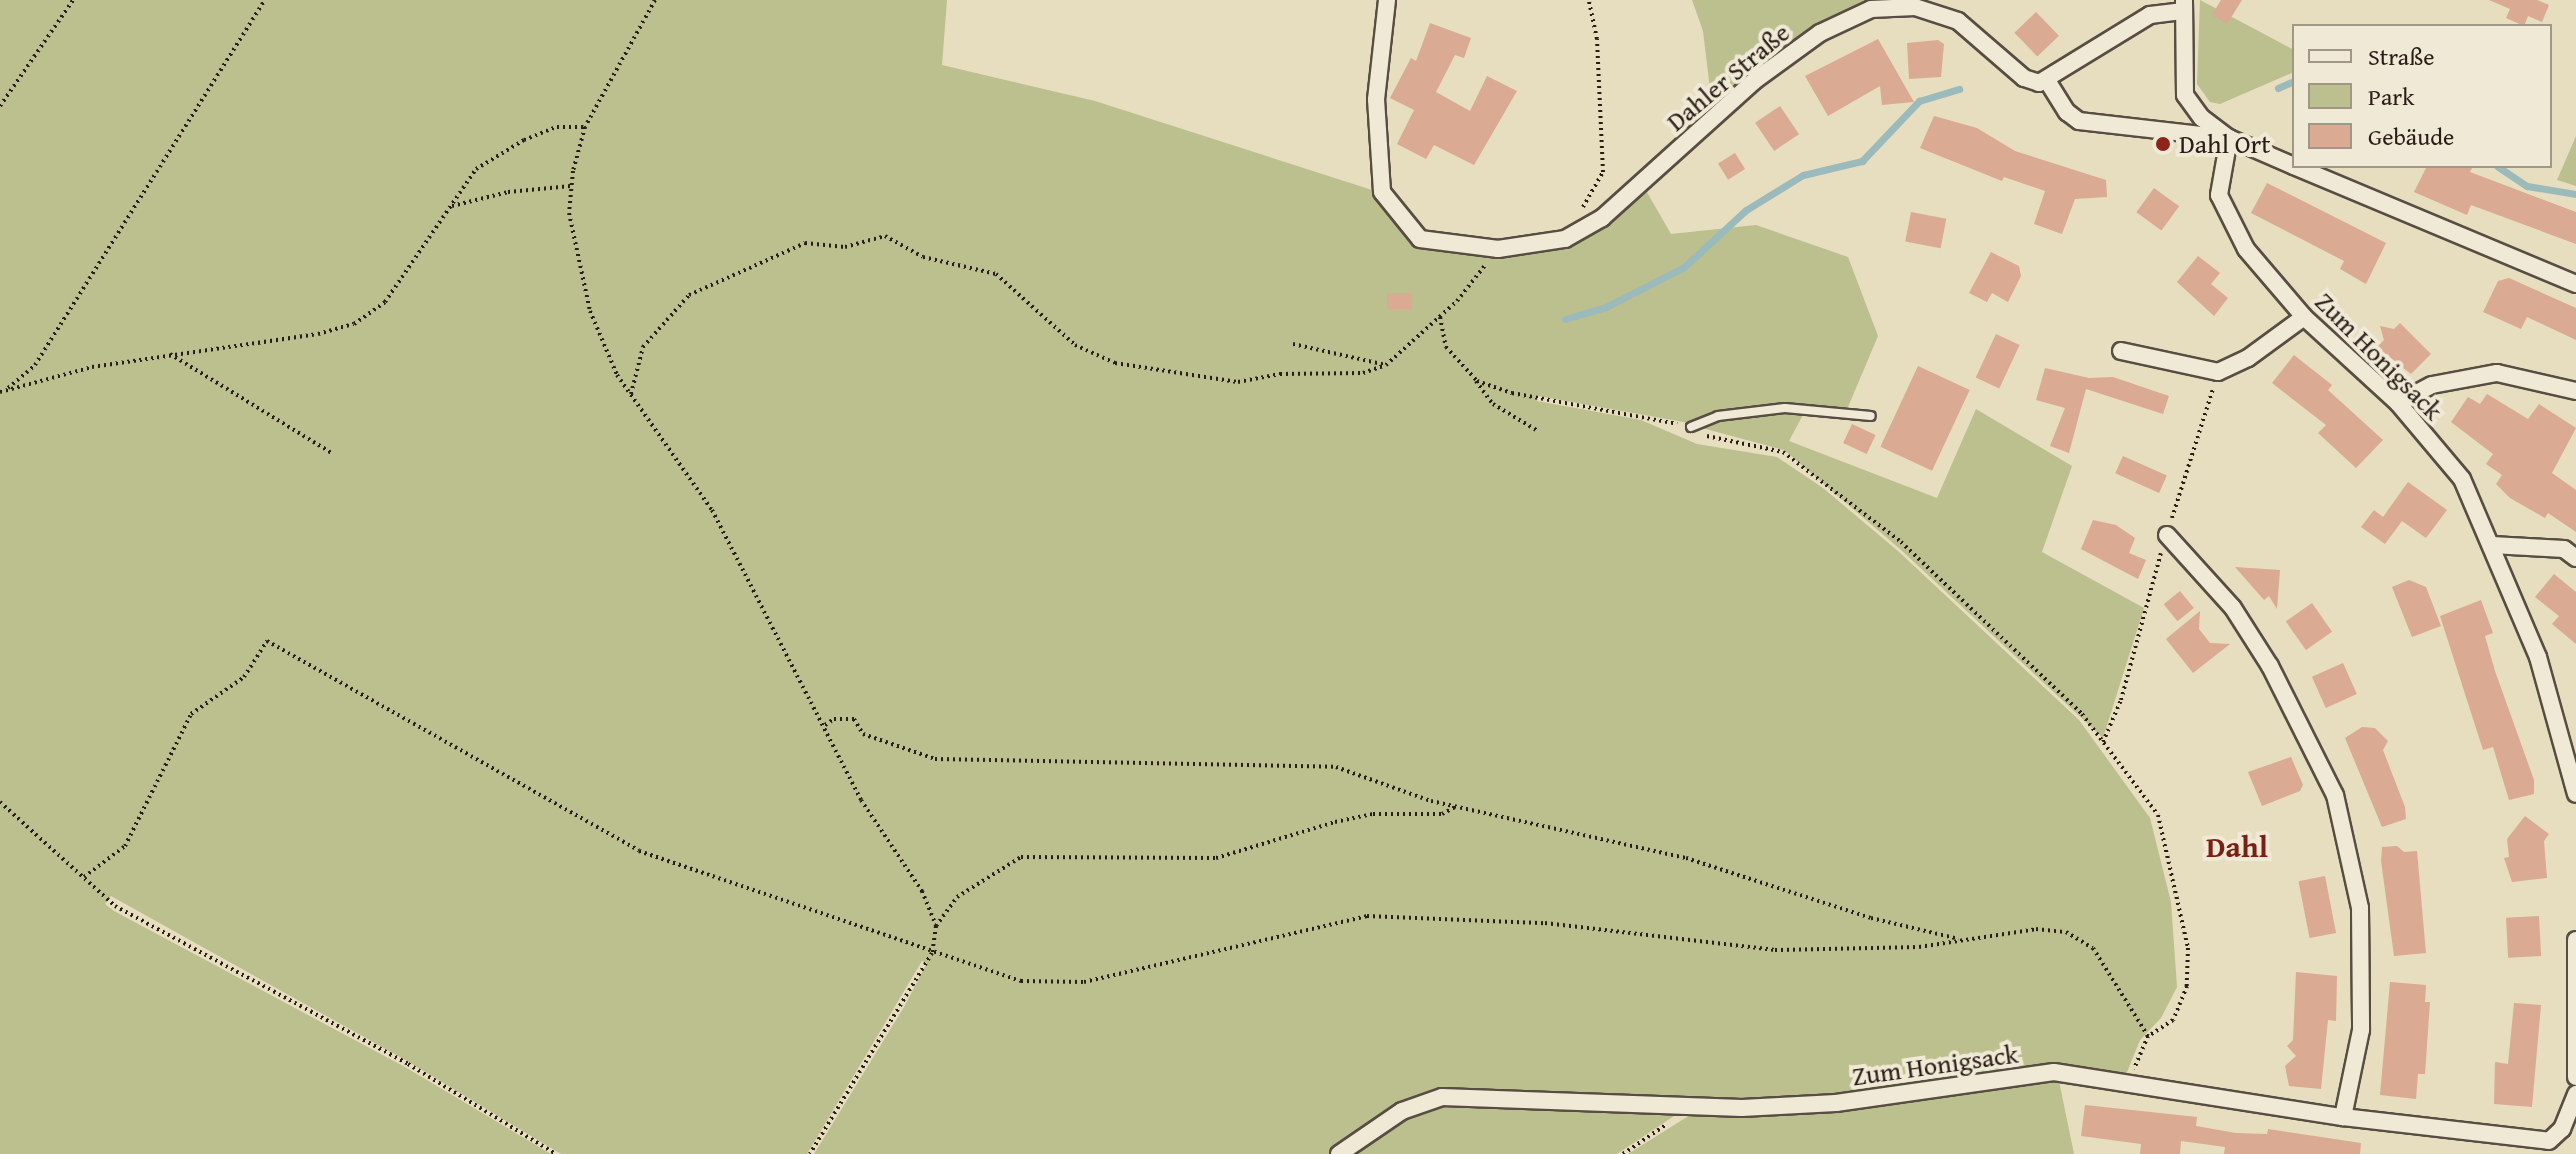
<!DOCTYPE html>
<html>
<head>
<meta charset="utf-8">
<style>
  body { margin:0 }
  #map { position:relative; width:2576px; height:1154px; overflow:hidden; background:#e7ddbf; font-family:"Gentium Book Plus",serif }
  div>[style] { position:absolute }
  .green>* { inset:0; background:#bcbf8e }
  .stream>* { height:7px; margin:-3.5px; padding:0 3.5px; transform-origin:3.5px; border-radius:3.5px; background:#9ababb }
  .building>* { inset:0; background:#daaa92; transform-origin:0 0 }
  .path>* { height:4px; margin-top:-2px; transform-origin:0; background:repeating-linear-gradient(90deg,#291d18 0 2px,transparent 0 6px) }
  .roads { filter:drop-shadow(2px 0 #584d42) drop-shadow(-2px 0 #584d42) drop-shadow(0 2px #584d42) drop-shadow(0 -2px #584d42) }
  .lane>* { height:8px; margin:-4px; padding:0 4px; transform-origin:4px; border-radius:4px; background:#efe9d5 }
  .street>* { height:16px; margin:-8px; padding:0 8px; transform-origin:8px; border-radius:8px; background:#efe9d5 }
  .dots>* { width:22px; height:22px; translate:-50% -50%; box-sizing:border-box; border:4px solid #efe9d5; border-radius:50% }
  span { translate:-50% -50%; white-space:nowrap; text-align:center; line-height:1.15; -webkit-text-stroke:8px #efe9d5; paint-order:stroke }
  .street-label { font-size:26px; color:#291d18 }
  .poi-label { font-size:26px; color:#291d18 }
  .left { translate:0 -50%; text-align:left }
  .quarter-label { font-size:30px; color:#7a1f14; font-weight:700 }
  .legend { position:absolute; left:2292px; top:24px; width:260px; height:144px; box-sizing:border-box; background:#efe9d5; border:2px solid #a09789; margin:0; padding:10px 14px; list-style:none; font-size:24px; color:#291d18 }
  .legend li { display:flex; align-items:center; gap:16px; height:40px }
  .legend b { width:40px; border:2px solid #a09789 }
</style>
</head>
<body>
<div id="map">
  <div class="green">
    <i style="clip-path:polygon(0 0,947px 0,942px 65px,1095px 101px,1372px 190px,1417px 245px,1495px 255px,1539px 252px,1574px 242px,1644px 187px,1671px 234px,1756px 225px,1848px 257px,1878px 336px,1848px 407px,1738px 408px,1689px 423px,1538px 396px,1537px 401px,1641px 420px,1697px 444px,1777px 457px,1823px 488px,1898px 551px,2079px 720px,2150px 818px,2171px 902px,2177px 987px,2161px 1018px,2140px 1040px,2123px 1082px,2052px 1068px,1834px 1100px,1739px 1104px,1440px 1093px,1332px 1154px,814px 1154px,904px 1007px,927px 963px,922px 961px,807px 1154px,561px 1154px,409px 1062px,111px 896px,105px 904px,114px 911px,405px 1067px,551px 1154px,0 1154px)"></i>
    <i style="clip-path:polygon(1692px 0,1887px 0,1845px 12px,1753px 76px,1713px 114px,1703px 31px)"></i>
    <i style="clip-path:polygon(2200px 0,2294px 50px,2294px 72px,2220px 104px,2210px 102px,2197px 84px)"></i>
    <i style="clip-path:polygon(2576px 136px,2576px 186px,2557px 180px)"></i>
    <i style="clip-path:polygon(1976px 409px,2072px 466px,2042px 552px,2144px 608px,2103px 738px,1900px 549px,1784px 450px,1702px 428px,1743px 414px,1805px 411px,1789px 441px,1937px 498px)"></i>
    <i style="clip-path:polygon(2058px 1076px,2074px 1154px,1628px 1154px,1698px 1110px)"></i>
    <i style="clip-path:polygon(1443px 1102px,1686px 1108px,1617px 1154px,1348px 1154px,1406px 1115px)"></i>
  </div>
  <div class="stream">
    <i style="left:2278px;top:88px;width:17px;rotate:-24deg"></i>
    <i style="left:2497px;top:166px;width:36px;rotate:34deg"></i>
    <i style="left:2527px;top:186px;width:50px;rotate:9.3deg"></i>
    <i style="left:1565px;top:319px;width:43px;rotate:-16.3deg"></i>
    <i style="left:1606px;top:307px;width:88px;rotate:-27.1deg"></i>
    <i style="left:1684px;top:267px;width:84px;rotate:-42.6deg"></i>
    <i style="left:1746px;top:210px;width:67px;rotate:-31.6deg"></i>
    <i style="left:1803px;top:175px;width:61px;rotate:-13.3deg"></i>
    <i style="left:1862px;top:161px;width:83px;rotate:-46.5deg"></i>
    <i style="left:1919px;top:101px;width:42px;rotate:-16.7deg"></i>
  </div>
  <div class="building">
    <i style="clip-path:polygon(2221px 0,2242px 0,2227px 24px,2212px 15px)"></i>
    <i style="clip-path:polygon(2489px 0,2537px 0,2549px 5px,2542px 22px,2528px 16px,2524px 26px,2506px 18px,2510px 9px)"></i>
    <i style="left:2036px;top:12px;width:33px;height:30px;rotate:46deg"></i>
    <i style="clip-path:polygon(1430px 23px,1471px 38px,1464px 58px,1455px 55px,1436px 92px,1470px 111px,1487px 76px,1517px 91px,1474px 165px,1434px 145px,1426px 159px,1397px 144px,1414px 110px,1390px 98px,1411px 58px,1416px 61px)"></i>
    <i style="clip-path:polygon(1878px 39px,1914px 102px,1882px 105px,1880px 86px,1828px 116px,1805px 76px)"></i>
    <i style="clip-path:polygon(1938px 40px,1944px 44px,1941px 77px,1909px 79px,1907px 43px)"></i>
    <i style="left:1780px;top:106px;width:34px;height:30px;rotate:56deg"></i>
    <i style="clip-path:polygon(1934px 116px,1977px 128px,2015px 151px,2106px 180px,2107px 197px,2075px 199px,2062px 234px,2034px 224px,2045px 191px,2004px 177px,2002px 181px,1920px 148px)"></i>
    <i style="left:1735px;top:153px;width:19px;height:20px;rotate:58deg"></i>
    <i style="clip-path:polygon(2427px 166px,2473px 166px,2470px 172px,2576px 212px,2576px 244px,2471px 205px,2467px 215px,2414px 192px)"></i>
    <i style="clip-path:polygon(2267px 183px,2386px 243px,2366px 284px,2340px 269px,2344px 261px,2251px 213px)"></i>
    <i style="left:2154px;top:188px;width:31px;height:30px;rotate:36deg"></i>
    <i style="left:1911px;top:212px;width:36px;height:30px;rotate:11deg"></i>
    <i style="clip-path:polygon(1991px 252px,2019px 266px,2021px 276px,2008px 302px,1992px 293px,1987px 302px,1969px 293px)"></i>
    <i style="clip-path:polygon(2198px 256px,2220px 273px,2211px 284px,2228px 298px,2214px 316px,2177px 282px)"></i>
    <i style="clip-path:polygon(2509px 278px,2576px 308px,2576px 340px,2527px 317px,2521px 329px,2483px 312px,2498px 281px)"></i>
    <i style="left:1387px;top:293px;width:25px;height:16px"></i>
    <i style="clip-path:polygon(2400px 323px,2431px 354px,2411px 374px,2377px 347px,2384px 340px,2380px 326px,2394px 329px)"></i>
    <i style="left:1996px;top:334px;width:26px;height:48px;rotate:25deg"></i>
    <i style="clip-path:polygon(2294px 355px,2332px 385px,2328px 390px,2383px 440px,2356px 468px,2318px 433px,2326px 425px,2272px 383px)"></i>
    <i style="left:1918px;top:366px;width:57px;height:89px;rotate:25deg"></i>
    <i style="clip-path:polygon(2045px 368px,2089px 378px,2113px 377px,2169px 396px,2163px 414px,2086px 389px,2069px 453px,2050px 446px,2065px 408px,2036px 400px)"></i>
    <i style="clip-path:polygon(2487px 394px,2528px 419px,2539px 404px,2576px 428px,2552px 473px,2576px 490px,2576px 532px,2548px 513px,2545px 518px,2510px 498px,2496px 484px,2502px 475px,2486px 464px,2493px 454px,2451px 422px,2468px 397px,2480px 404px)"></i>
    <i style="left:1852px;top:424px;width:26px;height:21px;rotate:25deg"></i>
    <i style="left:2123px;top:456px;width:48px;height:19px;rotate:24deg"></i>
    <i style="clip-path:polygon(2408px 482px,2447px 510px,2426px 538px,2402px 521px,2385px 544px,2361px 527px,2374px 510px,2383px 517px)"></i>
    <i style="clip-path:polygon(2093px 520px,2116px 525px,2135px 538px,2129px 553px,2146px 560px,2138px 579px,2081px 549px)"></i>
    <i style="clip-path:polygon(2235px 567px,2280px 570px,2277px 609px,2269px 596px,2264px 600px)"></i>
    <i style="clip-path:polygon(2554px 574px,2576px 592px,2576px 644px,2552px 624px,2559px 616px,2535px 597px)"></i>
    <i style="clip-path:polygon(2409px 580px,2426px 587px,2441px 626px,2412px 637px,2392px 587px)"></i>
    <i style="left:2180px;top:591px;width:22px;height:21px;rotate:51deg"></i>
    <i style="clip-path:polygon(2481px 600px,2493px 633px,2485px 636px,2495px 671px,2534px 780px,2534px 794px,2509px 800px,2493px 747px,2483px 750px,2440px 616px)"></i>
    <i style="left:2312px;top:603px;width:35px;height:32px;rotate:55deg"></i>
    <i style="clip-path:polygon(2200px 611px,2199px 629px,2210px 643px,2230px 644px,2193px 673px,2166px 639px)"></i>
    <i style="left:2343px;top:663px;width:34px;height:34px;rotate:66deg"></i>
    <i style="clip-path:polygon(2362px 727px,2375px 728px,2388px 741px,2383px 750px,2405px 807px,2406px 819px,2382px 827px,2345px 738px)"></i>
    <i style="clip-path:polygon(2291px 757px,2303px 785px,2300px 791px,2262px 806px,2248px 772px)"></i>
    <i style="clip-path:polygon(2525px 816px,2549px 834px,2544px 841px,2547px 878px,2512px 882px,2504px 858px,2509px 857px,2507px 839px)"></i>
    <i style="clip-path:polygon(2397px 846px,2404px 852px,2417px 851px,2426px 953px,2394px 956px,2381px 861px,2382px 847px)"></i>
    <i style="left:2325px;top:876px;width:58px;height:27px;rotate:79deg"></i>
    <i style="left:2539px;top:916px;width:40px;height:33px;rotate:87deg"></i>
    <i style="clip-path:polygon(2296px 972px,2337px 976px,2336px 1021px,2328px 1020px,2321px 1089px,2289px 1086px,2285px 1066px,2296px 1056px,2287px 1046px,2293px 1040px)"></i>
    <i style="clip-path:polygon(2390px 982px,2426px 985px,2425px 1002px,2430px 1002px,2425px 1074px,2418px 1074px,2416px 1099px,2380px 1095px)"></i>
    <i style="clip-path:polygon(2514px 1003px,2541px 1005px,2532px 1107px,2494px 1104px,2495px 1062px,2508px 1064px)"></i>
    <i style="clip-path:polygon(2085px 1105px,2197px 1117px,2196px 1126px,2236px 1133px,2267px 1134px,2268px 1129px,2361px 1143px,2360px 1154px,2224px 1154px,2225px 1147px,2181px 1141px,2180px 1154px,2140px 1154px,2141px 1144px,2081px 1136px)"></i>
  </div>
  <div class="path">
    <i style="left:655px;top:0;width:145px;rotate:118.9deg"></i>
    <i style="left:585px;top:127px;width:46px;rotate:105.3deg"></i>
    <i style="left:573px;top:171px;width:42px;rotate:95.4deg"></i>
    <i style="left:569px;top:213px;width:100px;rotate:77.9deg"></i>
    <i style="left:590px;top:311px;width:69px;rotate:67.1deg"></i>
    <i style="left:617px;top:375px;width:165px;rotate:54.9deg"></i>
    <i style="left:712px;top:510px;width:326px;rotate:62.8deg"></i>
    <i style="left:861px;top:800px;width:110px;rotate:56.2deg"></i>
    <i style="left:922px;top:891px;width:38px;rotate:68deg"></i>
    <i style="left:936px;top:926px;width:27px;rotate:98deg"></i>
    <i style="left:932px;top:953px;width:235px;rotate:121.3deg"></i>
    <i style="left:0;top:106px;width:129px;rotate:-55.4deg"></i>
    <i style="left:452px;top:206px;width:58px;rotate:-14deg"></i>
    <i style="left:508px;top:192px;width:63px;rotate:-5.4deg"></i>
    <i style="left:1583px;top:207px;width:40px;rotate:-60.3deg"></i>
    <i style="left:1603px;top:172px;width:133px;rotate:-92.6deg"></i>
    <i style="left:1597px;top:39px;width:40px;rotate:-102deg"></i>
    <i style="left:1440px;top:317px;width:31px;rotate:79deg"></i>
    <i style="left:1446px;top:347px;width:46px;rotate:47.6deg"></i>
    <i style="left:1477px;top:381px;width:37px;rotate:19deg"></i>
    <i style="left:1512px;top:393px;width:168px;rotate:10.6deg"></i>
    <i style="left:1293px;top:344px;width:95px;rotate:12.7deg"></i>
    <i style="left:1386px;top:365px;width:96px;rotate:-42deg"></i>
    <i style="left:1457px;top:301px;width:47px;rotate:-51.9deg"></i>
    <i style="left:170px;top:354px;width:191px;rotate:31.5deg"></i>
    <i style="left:1476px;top:381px;width:29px;rotate:54deg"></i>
    <i style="left:1493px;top:404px;width:52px;rotate:31deg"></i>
    <i style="left:8px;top:388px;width:35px;rotate:-40deg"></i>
    <i style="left:35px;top:365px;width:431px;rotate:-57.8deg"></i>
    <i style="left:0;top:392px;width:95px;rotate:-15.2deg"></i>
    <i style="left:92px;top:367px;width:228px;rotate:-8.3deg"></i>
    <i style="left:318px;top:334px;width:37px;rotate:-16deg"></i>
    <i style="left:354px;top:324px;width:38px;rotate:-35deg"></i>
    <i style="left:385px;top:302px;width:161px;rotate:-55.6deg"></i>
    <i style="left:476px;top:169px;width:56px;rotate:-31.1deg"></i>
    <i style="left:524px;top:140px;width:35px;rotate:-22deg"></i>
    <i style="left:557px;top:127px;width:28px"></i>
    <i style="left:631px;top:394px;width:49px;rotate:-75.7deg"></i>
    <i style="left:643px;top:347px;width:69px;rotate:-48.5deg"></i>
    <i style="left:689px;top:295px;width:127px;rotate:-24.1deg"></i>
    <i style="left:805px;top:243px;width:40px;rotate:5.7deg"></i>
    <i style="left:845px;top:247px;width:41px;rotate:-15.4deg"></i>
    <i style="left:885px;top:236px;width:43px;rotate:28.9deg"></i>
    <i style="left:923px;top:257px;width:75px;rotate:13.1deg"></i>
    <i style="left:996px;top:274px;width:106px;rotate:41.9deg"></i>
    <i style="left:1075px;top:345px;width:44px;rotate:24.2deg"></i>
    <i style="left:1115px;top:363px;width:124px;rotate:8.8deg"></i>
    <i style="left:1238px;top:382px;width:43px;rotate:-10.8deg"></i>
    <i style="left:1280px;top:374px;width:83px;rotate:-0.7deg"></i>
    <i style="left:1363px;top:373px;width:24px;rotate:-19deg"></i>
    <i style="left:1707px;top:436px;width:78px;rotate:11.9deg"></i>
    <i style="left:1783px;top:452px;width:148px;rotate:37.3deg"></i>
    <i style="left:1901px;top:542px;width:250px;rotate:43.5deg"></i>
    <i style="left:2082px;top:714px;width:126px;rotate:53deg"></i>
    <i style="left:2158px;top:815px;width:136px;rotate:77.3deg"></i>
    <i style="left:2188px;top:948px;width:38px;rotate:92deg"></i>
    <i style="left:2187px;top:986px;width:37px;rotate:112deg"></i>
    <i style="left:2173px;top:1020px;width:30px;rotate:147deg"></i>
    <i style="left:2148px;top:1036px;width:36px;rotate:113deg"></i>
    <i style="left:2172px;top:518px;width:135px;rotate:-72.4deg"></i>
    <i style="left:825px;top:725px;width:11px;rotate:-34deg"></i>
    <i style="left:834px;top:719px;width:20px"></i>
    <i style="left:854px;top:719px;width:17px;rotate:59deg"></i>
    <i style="left:863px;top:734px;width:76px;rotate:19.1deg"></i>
    <i style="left:935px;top:759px;width:401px;rotate:1.1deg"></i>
    <i style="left:1336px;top:767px;width:101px;rotate:19.7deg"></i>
    <i style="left:1431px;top:801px;width:261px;rotate:12.6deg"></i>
    <i style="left:1686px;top:858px;width:194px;rotate:18deg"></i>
    <i style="left:1871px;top:918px;width:90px;rotate:13.4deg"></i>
    <i style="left:2103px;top:742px;width:46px;rotate:-66.8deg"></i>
    <i style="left:2121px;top:700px;width:152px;rotate:-74.8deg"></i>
    <i style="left:0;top:802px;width:155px;rotate:42.1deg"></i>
    <i style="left:115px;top:906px;width:333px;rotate:28.3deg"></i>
    <i style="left:408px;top:1064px;width:173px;rotate:31.3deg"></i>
    <i style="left:84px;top:877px;width:51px;rotate:-37.1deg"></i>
    <i style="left:125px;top:846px;width:148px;rotate:-63.4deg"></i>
    <i style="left:191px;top:714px;width:65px;rotate:-34.9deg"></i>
    <i style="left:244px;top:677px;width:43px;rotate:-57.4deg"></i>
    <i style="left:267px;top:641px;width:427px;rotate:29.4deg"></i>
    <i style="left:639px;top:851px;width:404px;rotate:18.8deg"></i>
    <i style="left:1021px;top:981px;width:63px;rotate:0.9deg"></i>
    <i style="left:1084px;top:982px;width:291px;rotate:-13.1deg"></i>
    <i style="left:1367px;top:916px;width:178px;rotate:2.3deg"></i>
    <i style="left:1545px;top:923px;width:232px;rotate:6.7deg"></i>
    <i style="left:1775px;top:950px;width:144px;rotate:-1.2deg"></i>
    <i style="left:1919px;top:947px;width:118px;rotate:-8.7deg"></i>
    <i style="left:2036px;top:929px;width:30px;rotate:6deg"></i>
    <i style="left:2066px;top:932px;width:31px;rotate:31deg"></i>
    <i style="left:2093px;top:948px;width:104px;rotate:58deg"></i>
    <i style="left:936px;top:926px;width:36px;rotate:-54deg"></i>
    <i style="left:957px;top:897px;width:75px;rotate:-32deg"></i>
    <i style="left:1021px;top:857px;width:195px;rotate:0.3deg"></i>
    <i style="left:1216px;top:858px;width:124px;rotate:-16.8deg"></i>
    <i style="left:1335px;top:822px;width:39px;rotate:-12deg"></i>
    <i style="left:1373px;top:814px;width:69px"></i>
    <i style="left:1442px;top:814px;width:17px;rotate:-28deg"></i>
    <i style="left:1623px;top:1154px;width:53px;rotate:-34.3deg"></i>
  </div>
  <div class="roads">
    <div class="lane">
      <i style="left:1691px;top:427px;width:29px;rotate:-22deg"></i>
      <i style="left:1718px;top:416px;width:67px;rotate:-6.8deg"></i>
      <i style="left:1785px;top:408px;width:86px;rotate:5.3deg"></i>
    </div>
    <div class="street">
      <i style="left:1387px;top:0;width:100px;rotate:96.3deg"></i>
      <i style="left:1376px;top:99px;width:93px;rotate:86.3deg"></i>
      <i style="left:1382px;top:192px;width:60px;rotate:51deg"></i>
      <i style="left:1420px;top:239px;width:79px;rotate:7.3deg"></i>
      <i style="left:1498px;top:249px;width:68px;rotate:-8.5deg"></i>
      <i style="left:1565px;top:239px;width:43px;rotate:-29.6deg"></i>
      <i style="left:1602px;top:218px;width:205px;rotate:-42deg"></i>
      <i style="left:1754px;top:81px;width:82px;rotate:-36deg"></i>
      <i style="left:1820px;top:33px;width:56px;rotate:-25.2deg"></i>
      <i style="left:1871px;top:9px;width:44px;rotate:-2.6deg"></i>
      <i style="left:1915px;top:7px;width:45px;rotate:18deg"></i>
      <i style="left:1958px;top:21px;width:87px;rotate:40.8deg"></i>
      <i style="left:2024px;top:78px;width:16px;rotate:18deg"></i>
      <i style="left:2039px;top:83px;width:130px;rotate:-31.5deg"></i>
      <i style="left:2150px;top:15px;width:32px;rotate:-7deg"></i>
      <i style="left:2184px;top:0;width:95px;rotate:89.4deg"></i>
      <i style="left:2185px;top:95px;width:29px;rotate:54deg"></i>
      <i style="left:2202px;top:118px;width:31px;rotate:37deg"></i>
      <i style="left:2048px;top:82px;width:36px;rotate:58deg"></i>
      <i style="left:2067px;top:112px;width:15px;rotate:37deg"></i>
      <i style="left:2079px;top:121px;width:151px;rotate:6.5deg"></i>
      <i style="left:2229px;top:138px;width:71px;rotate:23.3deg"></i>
      <i style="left:2229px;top:138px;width:58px;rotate:100deg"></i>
      <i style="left:2219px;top:195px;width:60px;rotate:63.4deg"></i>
      <i style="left:2246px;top:249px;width:89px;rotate:49.5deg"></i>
      <i style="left:2304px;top:317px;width:127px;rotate:42.5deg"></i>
      <i style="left:2398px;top:403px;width:99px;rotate:49.9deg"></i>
      <i style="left:2462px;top:479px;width:194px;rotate:66.9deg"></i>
      <i style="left:2538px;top:657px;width:142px;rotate:74.5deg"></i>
      <i style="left:2294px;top:166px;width:306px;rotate:22.7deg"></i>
      <i style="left:2121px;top:351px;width:99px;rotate:12.2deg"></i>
      <i style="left:2218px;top:372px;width:33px;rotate:-25deg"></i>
      <i style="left:2248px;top:358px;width:69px;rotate:-36.2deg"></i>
      <i style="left:2398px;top:403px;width:38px;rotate:-28deg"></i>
      <i style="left:2432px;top:385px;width:66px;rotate:-10.5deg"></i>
      <i style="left:2497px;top:373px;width:81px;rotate:12.8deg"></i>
      <i style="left:2167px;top:535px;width:98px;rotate:47.9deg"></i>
      <i style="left:2233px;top:608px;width:69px;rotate:57.5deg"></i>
      <i style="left:2270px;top:666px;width:144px;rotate:63.3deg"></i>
      <i style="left:2335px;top:795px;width:116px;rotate:77.5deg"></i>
      <i style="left:2360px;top:908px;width:122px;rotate:89.5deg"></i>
      <i style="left:2361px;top:1030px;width:89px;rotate:101.7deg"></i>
      <i style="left:2492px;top:545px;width:72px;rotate:3.2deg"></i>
      <i style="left:2564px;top:549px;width:15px;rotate:37deg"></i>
      <i style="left:2576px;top:940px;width:137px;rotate:90deg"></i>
      <i style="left:1339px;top:1154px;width:76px;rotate:-34.3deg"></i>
      <i style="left:1402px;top:1111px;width:42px;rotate:-19.3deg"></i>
      <i style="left:1442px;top:1097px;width:300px;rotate:2.1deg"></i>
      <i style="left:1742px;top:1108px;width:94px;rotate:-3deg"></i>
      <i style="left:1836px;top:1103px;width:220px;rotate:-8.1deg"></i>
      <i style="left:2054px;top:1072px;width:292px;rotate:8.9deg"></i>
      <i style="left:2343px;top:1117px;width:207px;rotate:6.6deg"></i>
      <i style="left:2549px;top:1141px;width:18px;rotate:-43deg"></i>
      <i style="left:2562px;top:1129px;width:38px;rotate:-68deg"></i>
    </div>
  </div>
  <div class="dots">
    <i style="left:2163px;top:144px;background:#8f2418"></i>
  </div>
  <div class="street-label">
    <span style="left:1728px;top:77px;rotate:-40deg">Dahler Straße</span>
    <span style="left:2379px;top:356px;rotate:45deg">Zum Honigsack</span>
    <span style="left:1935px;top:1065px;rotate:-8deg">Zum Honigsack</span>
  </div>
  <div class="poi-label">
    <span class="left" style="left:2179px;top:144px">Dahl Ort</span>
  </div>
  <div class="quarter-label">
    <span style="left:2237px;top:846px">Dahl</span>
  </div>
  <ul class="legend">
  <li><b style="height:10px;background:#efe9d5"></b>Straße</li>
  <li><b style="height:22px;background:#bcbf8e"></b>Park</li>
  <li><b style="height:22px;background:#daaa92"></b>Gebäude</li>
  </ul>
</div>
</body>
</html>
